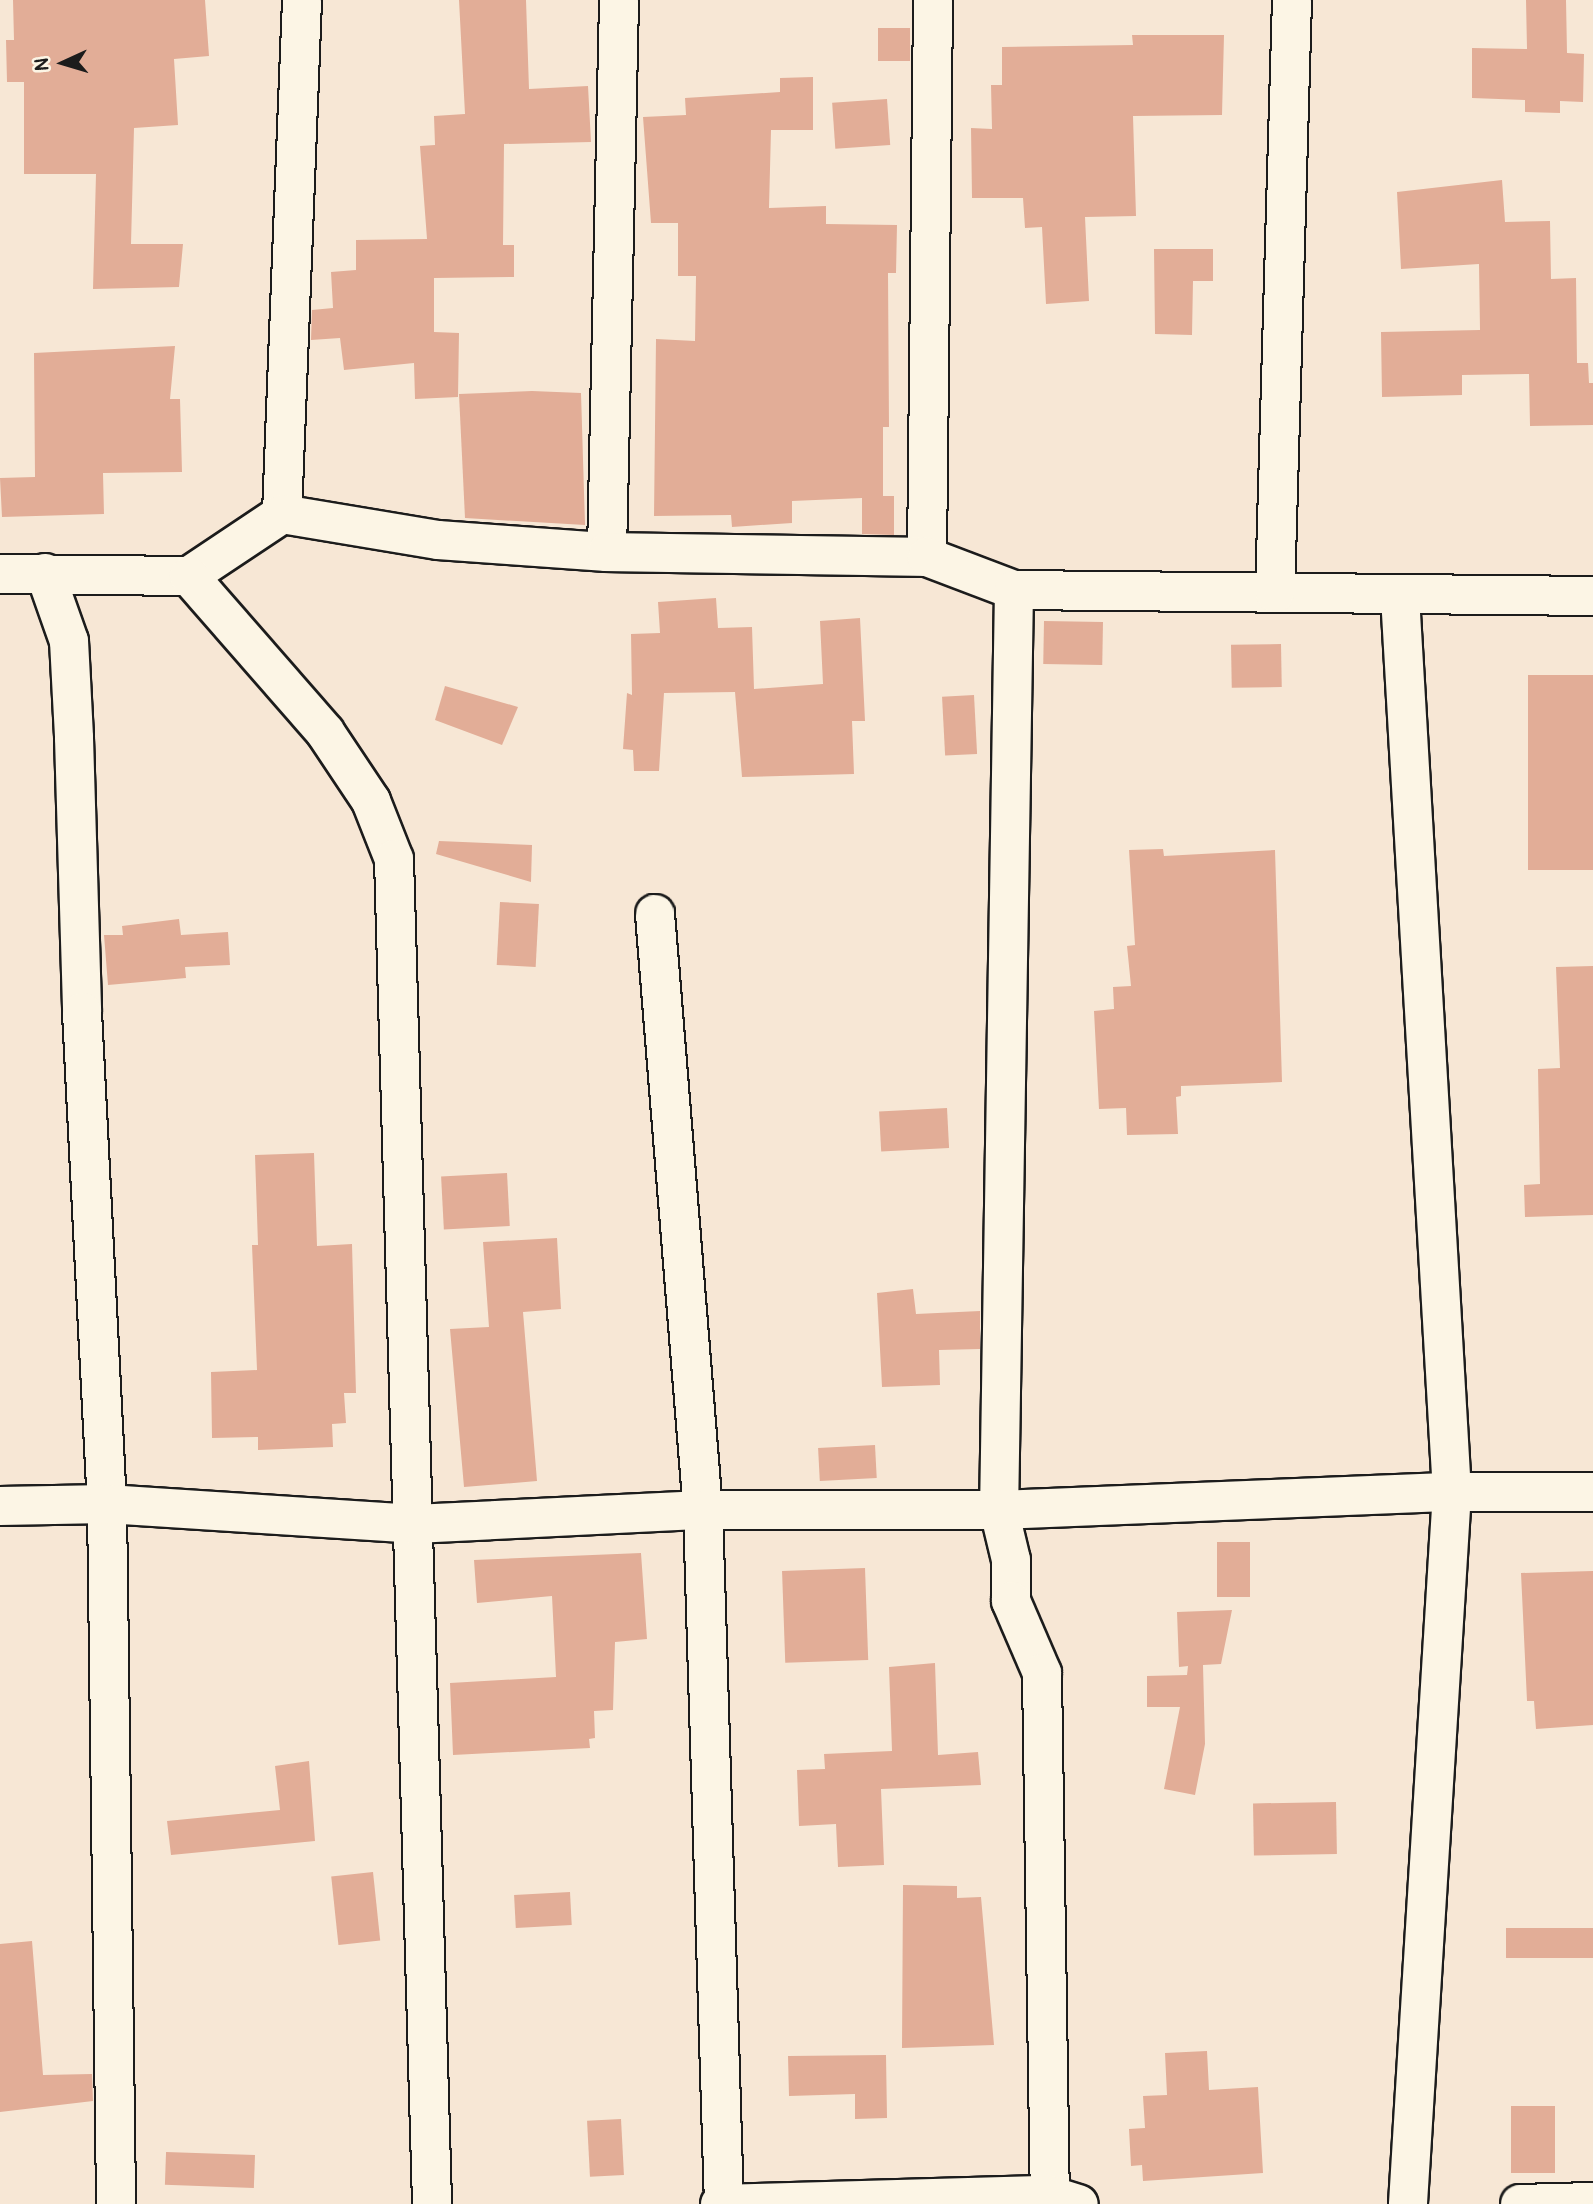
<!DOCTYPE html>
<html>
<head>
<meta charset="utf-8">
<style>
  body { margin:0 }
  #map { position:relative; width:1593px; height:2204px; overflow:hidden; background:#f7e7d5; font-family:Pangolin,sans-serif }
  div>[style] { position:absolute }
  .building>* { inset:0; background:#e2ad97; transform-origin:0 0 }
  .roads { filter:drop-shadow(2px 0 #1c1c1c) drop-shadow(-2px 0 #1c1c1c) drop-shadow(0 2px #1c1c1c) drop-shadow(0 -2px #1c1c1c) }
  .minor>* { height:38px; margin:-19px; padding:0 19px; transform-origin:19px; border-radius:19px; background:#fcf5e5 }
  span { translate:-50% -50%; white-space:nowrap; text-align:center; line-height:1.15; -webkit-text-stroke:7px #fcf5e5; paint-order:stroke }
  .north { position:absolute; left:28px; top:28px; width:70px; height:70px; -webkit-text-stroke:5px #fcf5e5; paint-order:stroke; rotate:266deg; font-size:19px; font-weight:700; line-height:28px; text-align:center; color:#1c1c1c }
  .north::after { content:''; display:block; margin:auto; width:24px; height:32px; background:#1c1c1c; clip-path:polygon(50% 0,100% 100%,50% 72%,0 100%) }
</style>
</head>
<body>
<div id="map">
  <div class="building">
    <i style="clip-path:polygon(13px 0,205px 0,209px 56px,174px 59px,178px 125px,134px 128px,131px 244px,183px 244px,179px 287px,93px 289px,96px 174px,24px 174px,24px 82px,7px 82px,6px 40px,14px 40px)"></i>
    <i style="clip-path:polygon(459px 0,526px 0,529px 89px,588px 86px,591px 142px,504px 144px,503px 245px,514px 245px,514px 277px,434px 278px,434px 332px,459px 333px,458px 397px,415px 399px,414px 363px,344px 370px,340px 338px,311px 340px,312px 310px,333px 308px,331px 272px,356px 270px,356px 240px,427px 239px,420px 146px,435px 145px,434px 116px,465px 114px)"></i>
    <i style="clip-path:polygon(1526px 0,1566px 0,1567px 53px,1584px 54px,1583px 102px,1560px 101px,1560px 113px,1525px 112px,1525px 100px,1472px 98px,1472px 48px,1527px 49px)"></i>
    <i style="left:910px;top:28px;width:33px;height:32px;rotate:90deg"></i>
    <i style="clip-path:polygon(1132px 35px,1224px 35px,1222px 115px,1133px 116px,1136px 216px,1085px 217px,1089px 301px,1046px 304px,1042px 227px,1025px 228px,1023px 198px,972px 198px,971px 128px,992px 129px,991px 85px,1002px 85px,1002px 47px,1133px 45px)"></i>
    <i style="clip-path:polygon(813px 77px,813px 130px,771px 130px,769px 208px,826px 206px,826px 224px,897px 225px,896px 273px,888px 273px,889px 427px,883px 427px,883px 496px,894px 496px,894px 535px,862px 534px,862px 498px,792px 501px,792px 523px,732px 527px,731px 515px,654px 516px,656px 339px,695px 341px,696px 276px,678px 276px,678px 223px,651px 223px,643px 117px,686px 115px,685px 98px,780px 92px,780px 78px)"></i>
    <i style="left:887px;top:99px;width:46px;height:55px;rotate:86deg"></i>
    <i style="clip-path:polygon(1502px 180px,1505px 222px,1550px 221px,1551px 279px,1576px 278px,1577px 363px,1588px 363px,1589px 383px,1593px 383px,1593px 425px,1530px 426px,1529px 374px,1462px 375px,1462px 395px,1382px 397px,1381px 332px,1480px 330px,1479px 264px,1401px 269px,1397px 192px)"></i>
    <i style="clip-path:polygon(1154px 249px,1213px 249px,1213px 281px,1193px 281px,1192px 335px,1155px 334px)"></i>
    <i style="clip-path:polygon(175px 346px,170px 399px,180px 399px,182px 472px,103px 473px,104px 514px,2px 517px,0 478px,35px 477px,34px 353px)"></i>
    <i style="clip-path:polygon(532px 391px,581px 393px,585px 525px,465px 518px,459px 394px)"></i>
    <i style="clip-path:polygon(716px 598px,718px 628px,752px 627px,754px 689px,823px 684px,820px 621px,860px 618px,865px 721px,852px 721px,854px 774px,742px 777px,735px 692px,664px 693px,659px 771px,634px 771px,633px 750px,623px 749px,627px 693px,632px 695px,631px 634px,660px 633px,658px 602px)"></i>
    <i style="left:1044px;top:621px;width:59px;height:43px;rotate:1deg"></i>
    <i style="left:1281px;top:644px;width:43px;height:50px;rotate:89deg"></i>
    <i style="left:1593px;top:675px;width:195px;height:65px;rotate:90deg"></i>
    <i style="clip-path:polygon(445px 686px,518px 707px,502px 745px,435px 720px)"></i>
    <i style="left:974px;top:695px;width:59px;height:32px;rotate:87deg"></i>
    <i style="clip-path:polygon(439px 841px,532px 845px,531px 882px,436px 854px)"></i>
    <i style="clip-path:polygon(1163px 849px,1164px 856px,1275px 850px,1282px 1082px,1181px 1086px,1181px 1096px,1176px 1097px,1178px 1134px,1127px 1135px,1126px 1108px,1099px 1109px,1094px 1011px,1114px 1009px,1113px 987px,1131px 986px,1127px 946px,1135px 945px,1129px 850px)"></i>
    <i style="left:500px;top:902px;width:39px;height:63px;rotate:3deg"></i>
    <i style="clip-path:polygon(179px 919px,181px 935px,228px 932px,230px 965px,185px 967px,186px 978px,108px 985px,104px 935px,123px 935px,122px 926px)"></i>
    <i style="clip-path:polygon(1593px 966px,1593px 1215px,1525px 1217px,1524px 1185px,1540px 1184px,1538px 1069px,1560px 1068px,1556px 967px)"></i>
    <i style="left:947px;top:1108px;width:40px;height:68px;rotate:87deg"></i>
    <i style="clip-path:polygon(314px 1153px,317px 1246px,352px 1244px,356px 1393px,344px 1393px,346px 1423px,332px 1424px,333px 1447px,258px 1450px,258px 1437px,212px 1438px,211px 1372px,257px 1370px,252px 1245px,258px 1245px,255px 1155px)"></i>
    <i style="left:507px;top:1173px;width:53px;height:66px;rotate:87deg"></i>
    <i style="clip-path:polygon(557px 1238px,561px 1309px,523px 1312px,537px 1481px,464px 1487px,450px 1329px,489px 1327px,483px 1242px)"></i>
    <i style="clip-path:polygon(913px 1289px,916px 1314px,980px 1311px,980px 1349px,939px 1350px,940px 1385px,882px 1387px,877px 1293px)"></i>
    <i style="left:875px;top:1445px;width:33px;height:57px;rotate:87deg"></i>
    <i style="left:1217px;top:1542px;width:33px;height:55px"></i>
    <i style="clip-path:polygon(641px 1553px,647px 1639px,615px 1642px,613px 1710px,594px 1711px,595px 1738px,589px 1739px,590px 1748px,453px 1755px,450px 1683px,556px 1677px,552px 1596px,477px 1603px,474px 1560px)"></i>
    <i style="left:865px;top:1568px;width:92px;height:83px;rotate:88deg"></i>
    <i style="clip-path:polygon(1593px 1571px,1593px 1725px,1536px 1729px,1534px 1701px,1527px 1701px,1521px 1573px)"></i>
    <i style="clip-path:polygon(1232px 1610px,1221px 1664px,1203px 1665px,1205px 1744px,1195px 1795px,1164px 1789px,1180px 1707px,1147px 1707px,1147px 1676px,1187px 1675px,1188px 1666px,1179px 1667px,1177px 1612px)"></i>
    <i style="clip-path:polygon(935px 1663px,938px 1755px,978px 1752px,981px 1785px,881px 1789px,884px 1865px,838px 1867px,836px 1824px,799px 1826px,797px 1770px,825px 1769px,824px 1754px,892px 1751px,889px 1667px)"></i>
    <i style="clip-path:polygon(309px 1761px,315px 1841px,171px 1855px,167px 1821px,280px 1810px,275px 1766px)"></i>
    <i style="left:1336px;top:1802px;width:52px;height:83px;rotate:89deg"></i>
    <i style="left:373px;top:1872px;width:69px;height:42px;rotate:84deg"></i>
    <i style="clip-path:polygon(903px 1885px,957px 1886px,957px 1898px,981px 1897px,994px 2045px,902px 2048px)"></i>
    <i style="left:570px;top:1892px;width:33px;height:56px;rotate:87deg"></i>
    <i style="left:1593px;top:1928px;width:30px;height:87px;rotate:90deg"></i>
    <i style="clip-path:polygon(32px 1941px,43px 2075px,92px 2074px,93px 2101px,0 2112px,0 1944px)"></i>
    <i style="clip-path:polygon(1207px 2051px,1209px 2090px,1258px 2087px,1263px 2173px,1143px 2181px,1142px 2165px,1131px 2166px,1129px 2129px,1145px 2128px,1143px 2096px,1167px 2095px,1165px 2053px)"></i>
    <i style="clip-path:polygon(886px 2055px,887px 2118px,855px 2119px,855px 2094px,789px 2096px,788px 2056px)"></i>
    <i style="left:1511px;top:2106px;width:44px;height:67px"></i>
    <i style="left:621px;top:2119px;width:56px;height:34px;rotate:87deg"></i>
    <i style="left:255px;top:2155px;width:33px;height:89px;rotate:92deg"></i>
  </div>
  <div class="roads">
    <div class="minor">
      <i style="left:282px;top:514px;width:514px;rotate:-87.77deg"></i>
      <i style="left:607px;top:552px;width:552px;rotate:-88.75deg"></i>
      <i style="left:927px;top:557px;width:557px;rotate:-89.38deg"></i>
      <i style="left:45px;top:573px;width:72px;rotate:70.6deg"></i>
      <i style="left:69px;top:641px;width:97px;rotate:87deg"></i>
      <i style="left:74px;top:738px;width:274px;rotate:88.3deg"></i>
      <i style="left:82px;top:1012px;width:493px;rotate:87.1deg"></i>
      <i style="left:107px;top:1504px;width:700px;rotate:89.26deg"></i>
      <i style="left:0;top:574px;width:189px;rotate:0.6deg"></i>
      <i style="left:189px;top:576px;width:112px;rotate:-33.7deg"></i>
      <i style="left:282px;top:514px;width:158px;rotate:9.5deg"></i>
      <i style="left:438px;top:540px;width:169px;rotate:4.1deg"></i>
      <i style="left:607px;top:552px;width:320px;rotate:0.9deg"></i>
      <i style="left:927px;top:557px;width:93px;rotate:20.8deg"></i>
      <i style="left:1014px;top:590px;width:579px;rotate:0.59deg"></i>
      <i style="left:189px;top:576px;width:207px;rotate:48.9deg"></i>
      <i style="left:325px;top:732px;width:83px;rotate:56.3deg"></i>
      <i style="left:371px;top:801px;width:62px;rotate:68.4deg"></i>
      <i style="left:394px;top:859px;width:1346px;rotate:88.38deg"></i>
      <i style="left:1014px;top:590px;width:920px;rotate:90.93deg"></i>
      <i style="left:999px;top:1510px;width:51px;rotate:76.5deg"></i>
      <i style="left:1011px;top:1560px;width:41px;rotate:90deg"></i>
      <i style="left:1011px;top:1601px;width:78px;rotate:66.7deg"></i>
      <i style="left:1042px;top:1673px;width:531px;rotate:89.14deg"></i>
      <i style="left:1275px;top:593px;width:593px;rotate:-88.36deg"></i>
      <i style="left:1400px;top:596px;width:898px;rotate:86.68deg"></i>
      <i style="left:1452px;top:1492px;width:713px;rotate:93.54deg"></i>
      <i style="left:655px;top:914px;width:598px;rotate:85.4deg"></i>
      <i style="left:703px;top:1510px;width:694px;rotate:88.27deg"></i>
      <i style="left:0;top:1506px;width:107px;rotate:-1.1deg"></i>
      <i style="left:107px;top:1504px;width:308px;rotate:3.7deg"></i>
      <i style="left:414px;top:1524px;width:289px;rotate:-2.8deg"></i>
      <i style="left:703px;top:1510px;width:296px"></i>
      <i style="left:999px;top:1510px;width:453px;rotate:-2.3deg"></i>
      <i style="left:1452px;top:1492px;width:141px"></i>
      <i style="left:720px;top:2204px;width:329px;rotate:-1.6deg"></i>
      <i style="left:1049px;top:2195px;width:31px;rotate:17deg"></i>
      <i style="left:1520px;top:2204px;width:73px;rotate:-1.6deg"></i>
    </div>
  </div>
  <div class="north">N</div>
</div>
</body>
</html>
